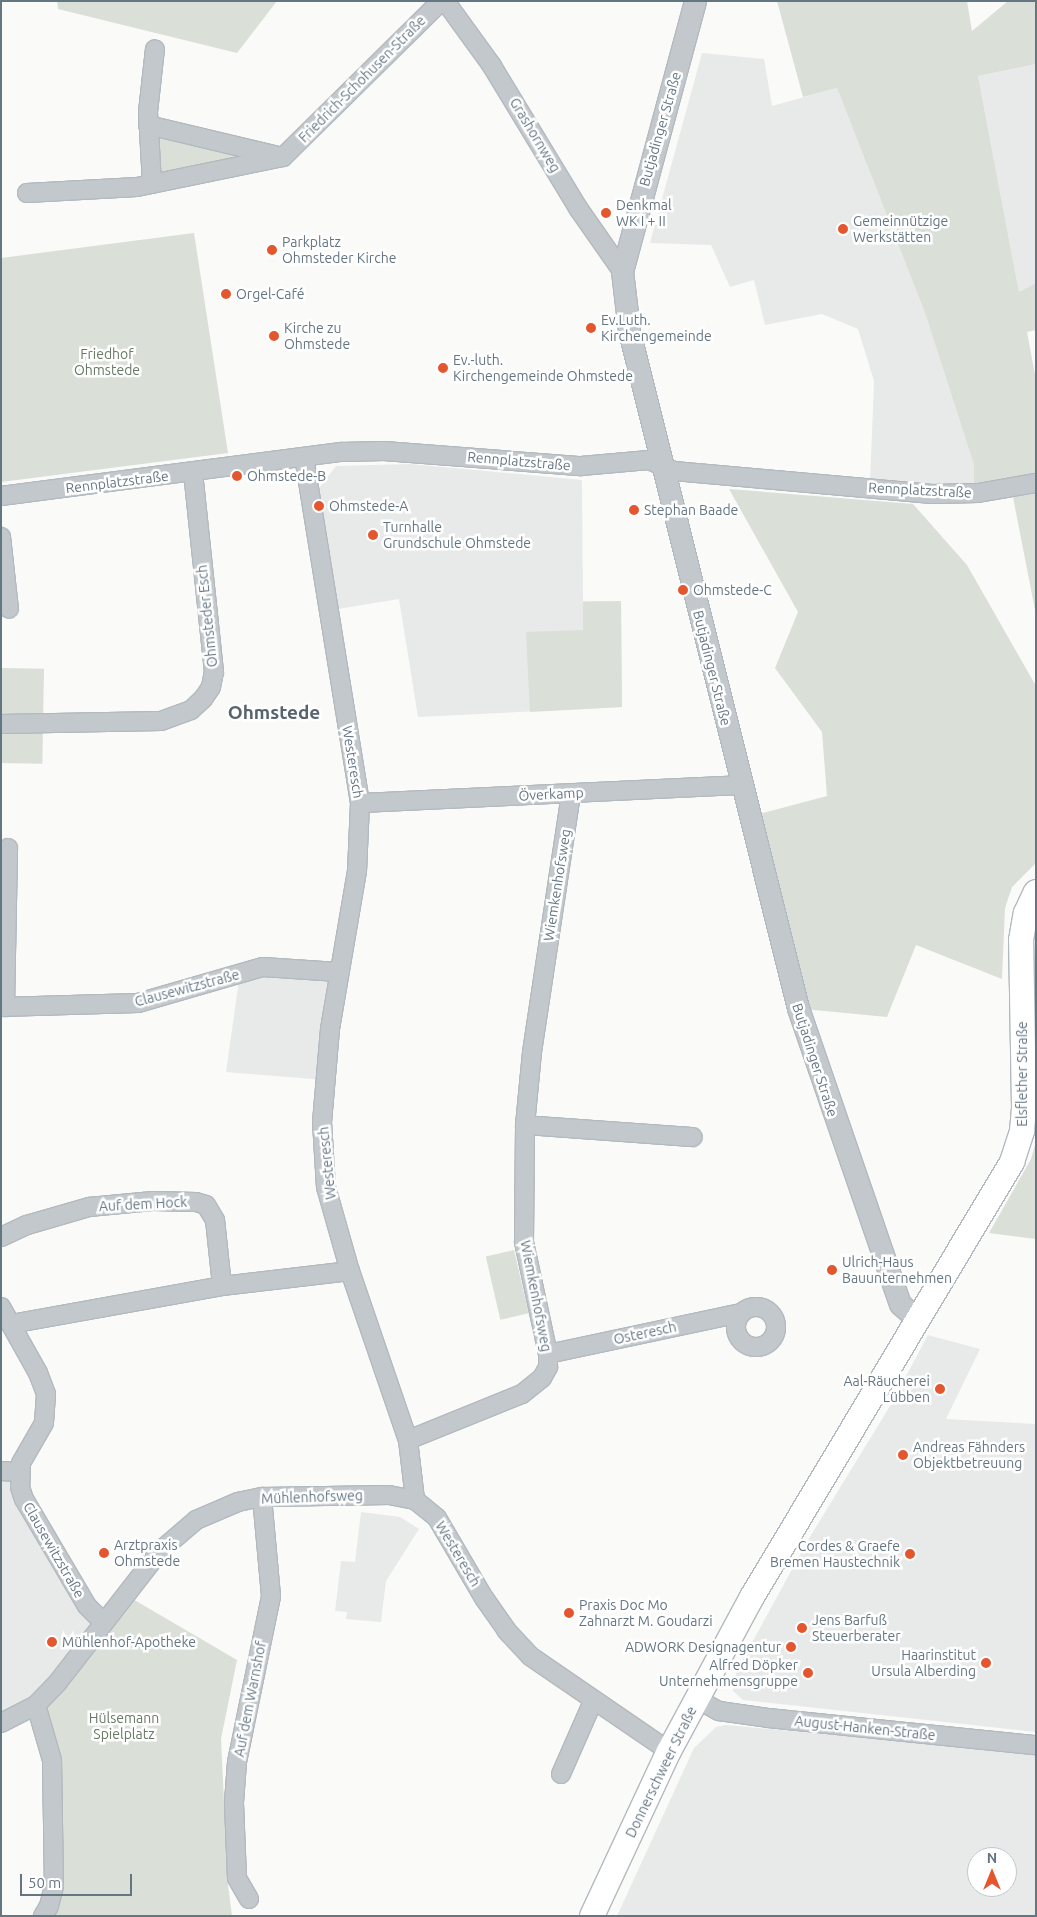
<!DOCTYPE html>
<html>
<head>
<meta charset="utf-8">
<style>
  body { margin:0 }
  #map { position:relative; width:1037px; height:1917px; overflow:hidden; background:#fafaf8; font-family:Ubuntu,sans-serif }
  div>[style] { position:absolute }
  .built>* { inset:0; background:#e8e9e9 }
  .green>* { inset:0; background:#dadfd7; transform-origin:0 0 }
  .roads { filter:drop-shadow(1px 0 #b3babf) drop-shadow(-1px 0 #b3babf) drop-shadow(0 1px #b3babf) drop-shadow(0 -1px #b3babf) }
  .minor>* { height:18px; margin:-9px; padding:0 9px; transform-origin:9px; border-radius:9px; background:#c3c8cc }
  .minor>.ring { margin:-9px; padding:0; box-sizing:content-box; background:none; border:18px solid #c3c8cc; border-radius:50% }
  .tertiary>* { height:21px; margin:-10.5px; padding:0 10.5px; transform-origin:10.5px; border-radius:10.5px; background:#c3c8cc }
  .secondary>* { height:24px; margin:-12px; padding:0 12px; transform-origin:12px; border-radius:12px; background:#fff }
  .dots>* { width:14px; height:14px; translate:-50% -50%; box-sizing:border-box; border:2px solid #fff; border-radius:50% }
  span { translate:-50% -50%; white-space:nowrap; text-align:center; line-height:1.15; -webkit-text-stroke:5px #fff; paint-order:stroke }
  .street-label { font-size:14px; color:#657683 }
  .poi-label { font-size:14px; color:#657683 }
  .left { translate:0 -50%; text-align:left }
  .right { translate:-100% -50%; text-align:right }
  .park-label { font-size:14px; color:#687a64 }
  .district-label { font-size:19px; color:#57646e; font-weight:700 }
  .frame { position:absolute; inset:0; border:2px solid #657683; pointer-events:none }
  .north { position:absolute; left:967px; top:1847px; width:50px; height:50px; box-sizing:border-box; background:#fff; border:1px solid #c1c8cd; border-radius:50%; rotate:0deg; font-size:14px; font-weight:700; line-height:20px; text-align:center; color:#657683 }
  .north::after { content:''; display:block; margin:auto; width:18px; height:22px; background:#e4572e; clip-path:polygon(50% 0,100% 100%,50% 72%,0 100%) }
  .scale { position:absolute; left:20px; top:1874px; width:112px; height:22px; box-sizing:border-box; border:2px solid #657683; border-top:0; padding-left:6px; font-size:15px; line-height:18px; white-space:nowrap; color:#657683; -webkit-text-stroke:4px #fff; paint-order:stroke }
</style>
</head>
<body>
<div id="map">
  <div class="built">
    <i style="clip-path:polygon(702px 53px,764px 59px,772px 106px,837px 88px,925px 313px,974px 465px,974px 488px,870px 483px,874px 381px,858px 329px,822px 314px,765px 325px,754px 280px,730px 287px,711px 245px,650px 243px)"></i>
    <i style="clip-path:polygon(1036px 64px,1036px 283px,1019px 292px,978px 76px)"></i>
    <i style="clip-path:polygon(410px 464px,582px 480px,583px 601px,621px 601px,622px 707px,418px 717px,399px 599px,338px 609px,319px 488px,336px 466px)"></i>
    <i style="clip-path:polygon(338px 972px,325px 1080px,226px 1072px,240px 973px)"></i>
    <i style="clip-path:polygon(928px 1335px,980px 1349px,946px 1419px,1036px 1424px,1036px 1732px,743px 1700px,733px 1691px,736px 1672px,808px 1540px,890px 1406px)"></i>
    <i style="clip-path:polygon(1px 1471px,20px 1487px,104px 1623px,58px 1682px,1px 1723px)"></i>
    <i style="clip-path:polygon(361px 1512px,400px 1517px,419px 1529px,386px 1581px,381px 1622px,346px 1619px,347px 1612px,335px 1611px,341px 1561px,355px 1562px)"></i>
    <i style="clip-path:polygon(evenodd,726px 1725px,1036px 1754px,1036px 1916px,617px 1916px,694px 1748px,716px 1727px,726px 1725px,977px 1857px,1007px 1857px,1007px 1887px,977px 1887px,977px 1857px)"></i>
  </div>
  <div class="green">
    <i style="clip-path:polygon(57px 1px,277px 1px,237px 53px,58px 9px)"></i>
    <i style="clip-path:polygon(777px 1px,967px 1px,972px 31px,1008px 1px,1036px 1px,1036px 64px,978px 76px,1019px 292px,1036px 283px,1036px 330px,1027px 332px,1036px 380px,1036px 478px,974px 488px,974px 465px,925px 313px,837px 88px,803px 97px)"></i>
    <i style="clip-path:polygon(155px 133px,257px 157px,158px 177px)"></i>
    <i style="clip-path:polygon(194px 233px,228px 453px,1px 482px,1px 258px)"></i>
    <i style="clip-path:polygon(729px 489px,913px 504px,967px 565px,1036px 686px,1036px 863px,1012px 887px,1005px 908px,1002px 979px,916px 945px,887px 1017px,804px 1009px,755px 815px,827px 796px,822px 732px,775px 668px,798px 612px)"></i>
    <i style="clip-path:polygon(1036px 493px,1036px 615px,1013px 497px)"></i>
    <i style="clip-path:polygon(621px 601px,622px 707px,530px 712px,526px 632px,583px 630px,583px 602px)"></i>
    <i style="left:1px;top:668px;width:43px;height:95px;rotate:1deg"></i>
    <i style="clip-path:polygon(1036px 1141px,1036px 1239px,989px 1233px,1031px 1159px)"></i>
    <i style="left:514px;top:1250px;width:65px;height:29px;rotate:77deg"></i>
    <i style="clip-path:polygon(131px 1598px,237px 1660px,221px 1739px,228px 1885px,232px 1916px,50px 1916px,46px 1710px)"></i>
  </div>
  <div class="roads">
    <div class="minor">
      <i style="left:445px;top:1px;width:80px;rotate:54.1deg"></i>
      <i style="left:492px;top:66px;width:166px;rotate:58.8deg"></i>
      <i style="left:578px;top:208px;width:77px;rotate:55.1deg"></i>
      <i style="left:148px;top:125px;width:134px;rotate:13.4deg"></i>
      <i style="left:152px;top:184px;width:72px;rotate:-93.2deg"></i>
      <i style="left:148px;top:112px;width:63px;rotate:-83.7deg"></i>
      <i style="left:27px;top:193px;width:110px;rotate:-3.1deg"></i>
      <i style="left:137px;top:187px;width:149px;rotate:-11.6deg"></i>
      <i style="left:283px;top:157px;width:222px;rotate:-44.6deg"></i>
      <i style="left:304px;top:457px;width:351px;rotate:80.8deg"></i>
      <i style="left:360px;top:803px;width:68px;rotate:92.5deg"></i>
      <i style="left:357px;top:871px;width:160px;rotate:99.7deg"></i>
      <i style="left:330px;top:1029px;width:93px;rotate:94.9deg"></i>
      <i style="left:322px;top:1122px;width:65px;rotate:86.5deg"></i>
      <i style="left:326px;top:1187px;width:87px;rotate:74.1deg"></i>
      <i style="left:350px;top:1271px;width:179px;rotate:71.1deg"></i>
      <i style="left:408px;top:1440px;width:60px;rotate:83.3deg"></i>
      <i style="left:1px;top:496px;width:343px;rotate:-7.4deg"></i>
      <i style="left:341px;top:452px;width:43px;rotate:-1.3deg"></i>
      <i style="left:384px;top:451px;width:198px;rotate:4.4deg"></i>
      <i style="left:581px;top:466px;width:68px;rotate:-5deg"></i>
      <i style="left:649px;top:460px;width:27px;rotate:24deg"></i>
      <i style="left:674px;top:471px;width:259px;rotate:5.1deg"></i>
      <i style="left:932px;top:494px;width:46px;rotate:-1.2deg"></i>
      <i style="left:978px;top:493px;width:59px;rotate:-9.8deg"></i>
      <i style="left:1px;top:537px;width:72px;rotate:83.7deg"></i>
      <i style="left:1px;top:724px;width:160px;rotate:-1.1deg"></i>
      <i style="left:161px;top:721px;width:32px;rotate:-20deg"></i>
      <i style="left:191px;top:710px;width:16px;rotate:-43deg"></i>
      <i style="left:203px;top:699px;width:14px;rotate:-56deg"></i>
      <i style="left:211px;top:687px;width:15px;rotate:-79deg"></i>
      <i style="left:214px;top:672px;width:201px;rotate:-96deg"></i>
      <i style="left:360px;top:803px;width:381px;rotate:-2.7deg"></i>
      <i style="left:1px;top:1007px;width:137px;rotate:-1.7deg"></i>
      <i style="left:138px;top:1003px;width:130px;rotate:-16.1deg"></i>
      <i style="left:263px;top:967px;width:75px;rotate:3.8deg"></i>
      <i style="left:5px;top:1007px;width:159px;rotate:-88.9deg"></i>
      <i style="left:525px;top:1125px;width:168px;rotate:4.1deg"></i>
      <i style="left:1px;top:1237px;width:29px;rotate:-25deg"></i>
      <i style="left:27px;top:1225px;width:65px;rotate:-16.2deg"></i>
      <i style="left:89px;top:1207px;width:64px;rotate:-5.4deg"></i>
      <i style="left:153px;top:1201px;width:43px;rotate:1.3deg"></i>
      <i style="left:196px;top:1202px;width:10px;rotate:17deg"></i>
      <i style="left:206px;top:1205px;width:17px;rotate:59deg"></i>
      <i style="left:215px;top:1220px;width:66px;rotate:83.9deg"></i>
      <i style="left:1px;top:1307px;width:76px;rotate:60.7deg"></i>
      <i style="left:38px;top:1373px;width:22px;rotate:69deg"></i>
      <i style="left:46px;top:1394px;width:29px;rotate:94deg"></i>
      <i style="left:44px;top:1423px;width:46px;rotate:119.9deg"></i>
      <i style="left:21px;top:1463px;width:24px;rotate:92deg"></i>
      <i style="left:20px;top:1487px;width:13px;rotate:72deg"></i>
      <i style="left:24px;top:1499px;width:124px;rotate:59.5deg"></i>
      <i style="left:87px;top:1606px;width:24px;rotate:45deg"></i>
      <i class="ring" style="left:736px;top:1307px;width:22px;height:22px"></i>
      <i style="left:11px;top:1324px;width:214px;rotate:-10.2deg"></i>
      <i style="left:222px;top:1286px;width:129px;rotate:-6.7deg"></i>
      <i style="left:548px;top:1354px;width:197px;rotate:-12deg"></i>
      <i style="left:408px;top:1440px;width:123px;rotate:-22deg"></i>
      <i style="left:522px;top:1394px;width:26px;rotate:-39deg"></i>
      <i style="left:542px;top:1378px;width:13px;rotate:-61deg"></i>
      <i style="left:548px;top:1367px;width:13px;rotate:-90deg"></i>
      <i style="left:548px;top:1354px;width:115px;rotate:-102.1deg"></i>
      <i style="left:524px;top:1242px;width:117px;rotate:-89.5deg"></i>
      <i style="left:525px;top:1125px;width:73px;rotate:-84.5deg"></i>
      <i style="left:532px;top:1052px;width:262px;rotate:-81.4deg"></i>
      <i style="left:1px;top:1471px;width:18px;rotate:3deg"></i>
      <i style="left:697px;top:1699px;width:25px;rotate:29deg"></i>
      <i style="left:719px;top:1711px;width:49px;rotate:8.1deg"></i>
      <i style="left:768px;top:1718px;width:269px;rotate:5.8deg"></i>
      <i style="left:36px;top:1705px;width:57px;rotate:73.8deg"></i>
      <i style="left:52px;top:1760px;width:126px;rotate:89.1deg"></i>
      <i style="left:54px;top:1886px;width:21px;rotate:104deg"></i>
      <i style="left:49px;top:1906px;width:12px;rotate:121deg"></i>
      <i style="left:1px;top:1723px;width:39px;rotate:-27deg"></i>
      <i style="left:36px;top:1705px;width:32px;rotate:-46deg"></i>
      <i style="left:58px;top:1682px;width:166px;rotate:-52.1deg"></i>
      <i style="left:160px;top:1551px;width:48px;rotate:-40.7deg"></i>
      <i style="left:196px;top:1520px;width:46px;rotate:-23.2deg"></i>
      <i style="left:238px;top:1502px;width:25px;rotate:-12deg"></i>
      <i style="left:262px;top:1497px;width:127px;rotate:-0.9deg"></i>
      <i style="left:389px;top:1495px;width:26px;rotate:11deg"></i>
      <i style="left:415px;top:1500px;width:28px;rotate:39deg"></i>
      <i style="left:437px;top:1518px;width:93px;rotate:59.6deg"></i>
      <i style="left:484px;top:1598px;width:39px;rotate:55deg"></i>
      <i style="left:506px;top:1630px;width:35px;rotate:47deg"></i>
      <i style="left:530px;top:1656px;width:168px;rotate:34.4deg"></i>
      <i style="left:561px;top:1774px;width:80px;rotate:-66.3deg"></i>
      <i style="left:249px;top:1899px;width:24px;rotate:-120deg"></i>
      <i style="left:237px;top:1878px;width:76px;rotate:-92.3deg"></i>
      <i style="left:234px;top:1802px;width:40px;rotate:-85.7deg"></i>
      <i style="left:237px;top:1762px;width:169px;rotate:-78.4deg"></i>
      <i style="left:271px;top:1596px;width:99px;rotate:-95.2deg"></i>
    </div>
    <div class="tertiary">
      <i style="left:695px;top:1px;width:280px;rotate:105.1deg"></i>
      <i style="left:622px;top:271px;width:60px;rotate:83.3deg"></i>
      <i style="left:629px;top:331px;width:698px;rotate:75.98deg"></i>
      <i style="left:798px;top:1008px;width:313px;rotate:71deg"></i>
      <i style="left:900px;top:1304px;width:23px;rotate:41deg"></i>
    </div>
    <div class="secondary">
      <i style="left:592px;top:1916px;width:182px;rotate:-65deg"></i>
      <i style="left:669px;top:1751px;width:175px;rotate:-61.7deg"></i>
      <i style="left:752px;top:1597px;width:507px;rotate:-59.13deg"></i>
      <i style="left:1012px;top:1162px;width:33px;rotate:-72deg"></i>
      <i style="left:1022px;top:1131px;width:24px;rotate:-85deg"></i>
      <i style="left:1024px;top:1107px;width:167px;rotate:-91deg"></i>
      <i style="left:1021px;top:940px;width:27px;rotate:-80deg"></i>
      <i style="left:1026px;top:913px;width:23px;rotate:-65deg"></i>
    </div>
  </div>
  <div class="dots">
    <i style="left:606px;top:213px;background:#e4572e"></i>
    <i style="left:843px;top:229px;background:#e4572e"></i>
    <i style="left:272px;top:250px;background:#e4572e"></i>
    <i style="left:226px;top:294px;background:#e4572e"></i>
    <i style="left:591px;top:328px;background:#e4572e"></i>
    <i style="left:274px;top:336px;background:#e4572e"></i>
    <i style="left:443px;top:368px;background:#e4572e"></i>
    <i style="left:237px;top:476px;background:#e4572e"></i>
    <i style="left:319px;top:506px;background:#e4572e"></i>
    <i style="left:634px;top:510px;background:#e4572e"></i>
    <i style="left:373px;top:535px;background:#e4572e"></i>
    <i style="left:683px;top:590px;background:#e4572e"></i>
    <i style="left:832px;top:1270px;background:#e4572e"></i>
    <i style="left:940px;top:1389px;background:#e4572e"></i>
    <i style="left:903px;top:1455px;background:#e4572e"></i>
    <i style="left:104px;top:1553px;background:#e4572e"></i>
    <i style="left:910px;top:1554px;background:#e4572e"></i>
    <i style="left:569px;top:1613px;background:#e4572e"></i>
    <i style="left:802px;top:1628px;background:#e4572e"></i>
    <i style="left:52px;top:1642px;background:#e4572e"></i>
    <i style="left:791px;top:1647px;background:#e4572e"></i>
    <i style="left:986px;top:1663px;background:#e4572e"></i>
    <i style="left:808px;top:1673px;background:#e4572e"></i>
  </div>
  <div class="street-label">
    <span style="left:362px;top:79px;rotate:-45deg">Friedrich-Schohusen-Straße</span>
    <span style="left:660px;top:129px;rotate:-74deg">Butjadinger Straße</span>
    <span style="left:535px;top:135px;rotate:59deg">Grashornweg</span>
    <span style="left:519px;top:461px;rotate:5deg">Rennplatzstraße</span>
    <span style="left:117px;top:482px;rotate:-7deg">Rennplatzstraße</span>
    <span style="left:920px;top:490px;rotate:3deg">Rennplatzstraße</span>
    <span style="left:207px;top:616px;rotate:-96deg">Ohmsteder Esch</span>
    <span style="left:712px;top:668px;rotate:76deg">Butjadinger Straße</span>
    <span style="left:353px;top:762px;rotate:81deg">Westeresch</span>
    <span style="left:551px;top:794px;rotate:-3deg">Överkamp</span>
    <span style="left:557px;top:885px;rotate:-81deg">Wiemkenhofsweg</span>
    <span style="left:187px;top:988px;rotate:-15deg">Clausewitzstraße</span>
    <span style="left:815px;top:1060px;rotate:72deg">Butjadinger Straße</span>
    <span style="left:1022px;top:1074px;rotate:-90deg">Elsflether Straße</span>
    <span style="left:327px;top:1163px;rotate:-96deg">Westeresch</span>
    <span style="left:143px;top:1204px;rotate:-3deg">Auf dem Hock</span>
    <span style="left:536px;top:1296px;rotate:79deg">Wiemkenhofsweg</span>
    <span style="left:645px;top:1333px;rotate:-12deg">Osteresch</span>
    <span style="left:312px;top:1497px;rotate:-2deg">Mühlenhofsweg</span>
    <span style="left:54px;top:1550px;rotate:60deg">Clausewitzstraße</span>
    <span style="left:458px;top:1554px;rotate:59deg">Westeresch</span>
    <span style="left:250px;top:1699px;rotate:-79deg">Auf dem Warnshof</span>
    <span style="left:865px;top:1728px;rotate:6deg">August-Hanken-Straße</span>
    <span style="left:661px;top:1772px;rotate:-64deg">Donnerschweer Straße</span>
  </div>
  <div class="poi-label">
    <span class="left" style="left:616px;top:213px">Denkmal<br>WK I + II</span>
    <span class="left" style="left:853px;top:229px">Gemeinnützige<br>Werkstätten</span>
    <span class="left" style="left:282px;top:250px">Parkplatz<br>Ohmsteder Kirche</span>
    <span class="left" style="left:236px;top:294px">Orgel-Café</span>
    <span class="left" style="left:601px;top:328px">Ev.Luth.<br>Kirchengemeinde</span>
    <span class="left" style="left:284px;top:336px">Kirche zu<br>Ohmstede</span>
    <span class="left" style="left:453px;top:368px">Ev.-luth.<br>Kirchengemeinde Ohmstede</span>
    <span class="left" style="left:247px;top:476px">Ohmstede-B</span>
    <span class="left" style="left:329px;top:506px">Ohmstede-A</span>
    <span class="left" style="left:644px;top:510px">Stephan Baade</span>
    <span class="left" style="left:383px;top:535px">Turnhalle<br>Grundschule Ohmstede</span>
    <span class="left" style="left:693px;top:590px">Ohmstede-C</span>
    <span class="left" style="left:842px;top:1270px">Ulrich-Haus<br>Bauunternehmen</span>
    <span class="right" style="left:930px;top:1389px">Aal-Räucherei<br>Lübben</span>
    <span class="left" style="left:913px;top:1455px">Andreas Fähnders<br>Objektbetreuung</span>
    <span class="left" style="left:114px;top:1553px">Arztpraxis<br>Ohmstede</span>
    <span class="right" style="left:900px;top:1554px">Cordes &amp; Graefe<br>Bremen Haustechnik</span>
    <span class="left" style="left:579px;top:1613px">Praxis Doc Mo<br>Zahnarzt M. Goudarzi</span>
    <span class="left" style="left:812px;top:1628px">Jens Barfuß<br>Steuerberater</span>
    <span class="left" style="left:62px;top:1642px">Mühlenhof-Apotheke</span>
    <span class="right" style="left:781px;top:1647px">ADWORK Designagentur</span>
    <span class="right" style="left:976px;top:1663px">Haarinstitut<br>Ursula Alberding</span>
    <span class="right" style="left:798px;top:1673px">Alfred Döpker<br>Unternehmensgruppe</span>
  </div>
  <div class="park-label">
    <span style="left:107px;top:362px">Friedhof<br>Ohmstede</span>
    <span style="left:124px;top:1726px">Hülsemann<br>Spielplatz</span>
  </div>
  <div class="district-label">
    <span style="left:274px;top:713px">Ohmstede</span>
  </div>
  <div class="frame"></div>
  <div class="north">N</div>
  <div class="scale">50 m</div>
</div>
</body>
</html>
